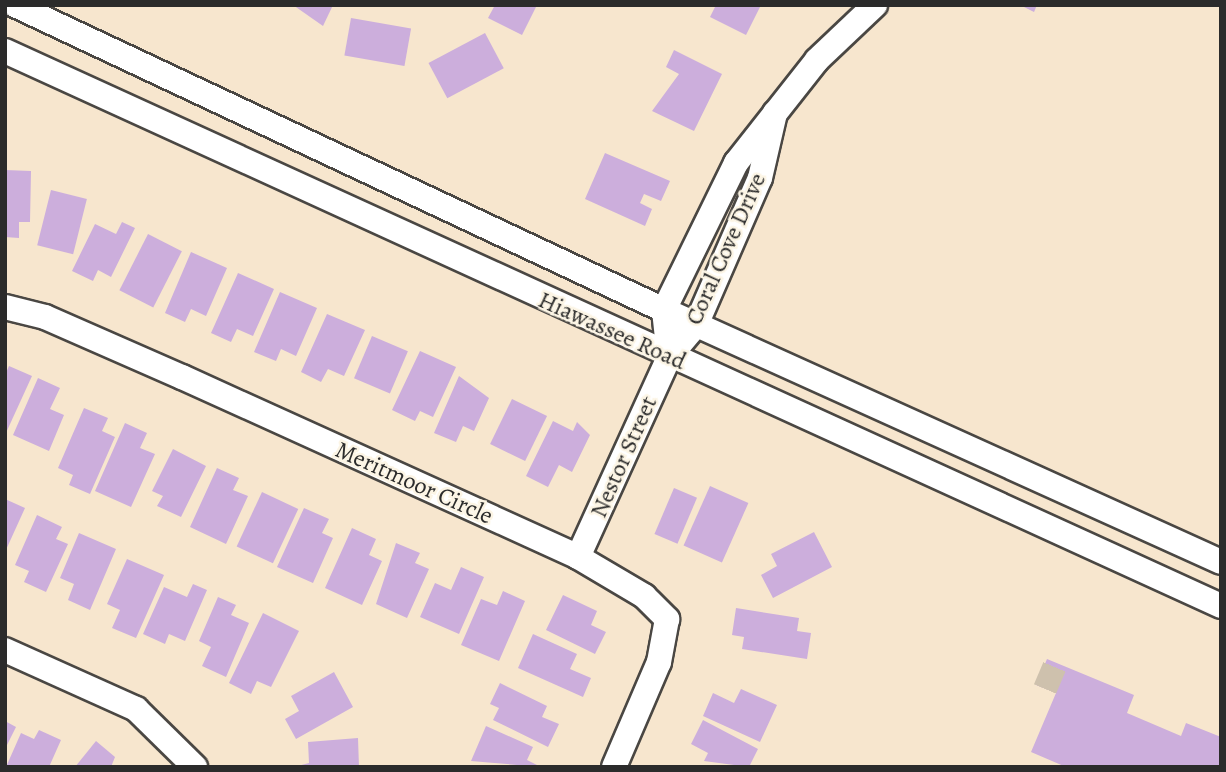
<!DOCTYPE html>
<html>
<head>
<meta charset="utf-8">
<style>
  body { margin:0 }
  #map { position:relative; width:1226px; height:772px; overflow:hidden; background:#f7e6ce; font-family:Alegreya,serif }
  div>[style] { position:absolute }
  .building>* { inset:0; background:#ccaedc; transform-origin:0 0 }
  .minor-tunnel>* { height:24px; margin-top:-12px; transform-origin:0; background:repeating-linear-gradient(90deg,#cec1ad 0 24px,transparent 0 36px) }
  .roads { filter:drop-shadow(2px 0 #4a4743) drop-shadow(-2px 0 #4a4743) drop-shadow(0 2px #4a4743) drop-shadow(0 -2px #4a4743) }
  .minor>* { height:24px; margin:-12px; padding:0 12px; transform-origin:12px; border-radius:12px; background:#fff }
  span { translate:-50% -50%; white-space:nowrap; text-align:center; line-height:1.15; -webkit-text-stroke:5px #fcf5e5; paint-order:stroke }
  .street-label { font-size:24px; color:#2b2b2b }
  .frame { position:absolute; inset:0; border:7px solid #2b2b2b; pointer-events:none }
</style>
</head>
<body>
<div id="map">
  <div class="building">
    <i style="clip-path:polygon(293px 5px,333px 5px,323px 26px)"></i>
    <i style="clip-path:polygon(495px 5px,537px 5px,522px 35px,488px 18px)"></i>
    <i style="clip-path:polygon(716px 5px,761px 5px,746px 35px,710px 17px)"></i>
    <i style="clip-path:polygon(1020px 5px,1037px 5px,1034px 12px)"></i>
    <i style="left:351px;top:18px;width:61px;height:38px;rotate:10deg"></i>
    <i style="left:485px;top:33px;width:40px;height:64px;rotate:62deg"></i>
    <i style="clip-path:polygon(674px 50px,722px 74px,694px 131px,652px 111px,679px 74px,666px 67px)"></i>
    <i style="clip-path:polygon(605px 153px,670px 181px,661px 201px,644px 194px,640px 203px,652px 209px,645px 226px,585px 199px)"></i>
    <i style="clip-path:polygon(5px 170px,31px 171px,30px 222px,19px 222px,19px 238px,5px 237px)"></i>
    <i style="left:51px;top:190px;width:37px;height:57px;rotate:14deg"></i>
    <i style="clip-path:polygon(122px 222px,135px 228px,111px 277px,98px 270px,93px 281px,72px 271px,95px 224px,116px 234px)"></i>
    <i style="left:148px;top:234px;width:38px;height:63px;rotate:27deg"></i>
    <i style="clip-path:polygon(191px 252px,227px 268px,206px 316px,191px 309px,185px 322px,165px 313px)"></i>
    <i style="clip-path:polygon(238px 273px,274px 289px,253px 336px,237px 329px,231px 342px,211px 333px)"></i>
    <i style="clip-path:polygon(280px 292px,317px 308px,296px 356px,281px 349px,276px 361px,254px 352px)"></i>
    <i style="clip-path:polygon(327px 314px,365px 330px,344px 376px,328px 369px,321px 382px,301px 372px)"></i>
    <i style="left:372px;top:336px;width:39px;height:46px;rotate:23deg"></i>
    <i style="clip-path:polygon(420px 351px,456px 367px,433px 417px,420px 411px,415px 421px,392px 410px)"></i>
    <i style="clip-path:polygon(9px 366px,32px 376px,5px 435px,5px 375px)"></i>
    <i style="clip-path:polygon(459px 376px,489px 398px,474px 431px,463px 426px,456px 442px,434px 433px)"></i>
    <i style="clip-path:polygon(38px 378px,60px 388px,50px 409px,64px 415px,49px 451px,13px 435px)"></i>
    <i style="left:512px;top:399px;width:39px;height:50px;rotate:26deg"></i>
    <i style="clip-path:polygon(84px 408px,108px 418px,102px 431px,115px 437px,90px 494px,69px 485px,73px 475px,58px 468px)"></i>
    <i style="clip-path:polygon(553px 421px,573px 431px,577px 422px,590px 435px,572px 472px,559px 465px,548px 487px,526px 476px)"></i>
    <i style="clip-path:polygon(125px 423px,147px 433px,140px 448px,155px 454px,131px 507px,95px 491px)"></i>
    <i style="clip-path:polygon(173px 449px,206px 466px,181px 517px,157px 506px,163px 496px,152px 491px)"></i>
    <i style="clip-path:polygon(217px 468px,239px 478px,233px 490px,248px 496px,226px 544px,190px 527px)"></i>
    <i style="left:710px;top:486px;width:42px;height:65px;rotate:24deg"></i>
    <i style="left:674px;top:488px;width:25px;height:50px;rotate:23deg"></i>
    <i style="left:262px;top:492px;width:40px;height:60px;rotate:25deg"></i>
    <i style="clip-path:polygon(5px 499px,25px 508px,5px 552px)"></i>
    <i style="clip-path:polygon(304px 508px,329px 519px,322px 533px,333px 538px,313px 583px,277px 567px)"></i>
    <i style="clip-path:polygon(37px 515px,62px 527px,56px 539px,68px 544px,46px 592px,24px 582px,29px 571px,15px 565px)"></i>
    <i style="clip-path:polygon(352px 528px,376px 539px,369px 555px,382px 561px,362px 605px,325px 588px)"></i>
    <i style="clip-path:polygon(814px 532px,832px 567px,773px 598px,761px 575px,777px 566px,771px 554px)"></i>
    <i style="clip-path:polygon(79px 533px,116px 549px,90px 610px,68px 600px,74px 584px,60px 578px)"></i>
    <i style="clip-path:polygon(396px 543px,420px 553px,415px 563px,429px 569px,407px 618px,376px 604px)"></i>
    <i style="clip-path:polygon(127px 559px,164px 575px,136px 638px,112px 628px,120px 610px,107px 604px)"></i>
    <i style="clip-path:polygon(461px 567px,484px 577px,459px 634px,420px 617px,435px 583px,451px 590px)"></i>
    <i style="clip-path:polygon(193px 584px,207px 590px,185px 641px,169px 634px,165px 644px,143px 634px,164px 587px,187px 597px)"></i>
    <i style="clip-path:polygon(503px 591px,525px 601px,499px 661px,461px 645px,481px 599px,497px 605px)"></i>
    <i style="clip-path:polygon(563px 595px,597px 611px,591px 625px,606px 632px,595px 654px,546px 630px)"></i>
    <i style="clip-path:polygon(218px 597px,236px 605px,231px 615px,249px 623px,226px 677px,202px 666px,211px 647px,199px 641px)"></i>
    <i style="clip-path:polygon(736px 608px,799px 618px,797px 631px,811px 633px,807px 659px,742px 649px,744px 637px,732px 635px)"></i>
    <i style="clip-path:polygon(263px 613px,299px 631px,271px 687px,257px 681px,251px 694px,229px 683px)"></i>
    <i style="clip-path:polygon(533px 634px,577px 654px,570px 669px,591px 678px,583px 697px,518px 668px)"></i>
    <i style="clip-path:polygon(1047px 659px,1134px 695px,1127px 713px,1181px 736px,1186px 723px,1221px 737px,1221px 767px,1066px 767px,1031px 752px,1056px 693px,1036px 685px)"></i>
    <i style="clip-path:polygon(334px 672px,353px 707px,296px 739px,285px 719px,299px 711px,291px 696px)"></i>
    <i style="clip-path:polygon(500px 683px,547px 706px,542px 717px,559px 724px,548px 747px,493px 720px,499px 708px,490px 704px)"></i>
    <i style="clip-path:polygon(741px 689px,777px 705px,760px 742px,703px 716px,713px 693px,734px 703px)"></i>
    <i style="clip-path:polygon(703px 720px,758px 749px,749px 767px,704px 761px,708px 753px,691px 744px)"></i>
    <i style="clip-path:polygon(5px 721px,16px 727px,5px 749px)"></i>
    <i style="clip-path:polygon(486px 726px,533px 747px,527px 760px,541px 767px,471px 761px)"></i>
    <i style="clip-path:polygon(39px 730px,61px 740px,49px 767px,6px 767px,21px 733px,34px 739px)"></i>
    <i style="clip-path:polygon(358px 738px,359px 767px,294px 767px,309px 763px,308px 742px)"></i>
    <i style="clip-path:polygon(96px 741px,115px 757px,111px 767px,75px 767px)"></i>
  </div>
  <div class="minor-tunnel">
    <i style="left:1045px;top:689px;width:28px;rotate:-67deg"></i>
  </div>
  <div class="roads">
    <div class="minor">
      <i style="left:15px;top:5px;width:717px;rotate:25.17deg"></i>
      <i style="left:664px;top:310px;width:611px;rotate:24.34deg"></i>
      <i style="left:5px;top:51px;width:1337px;rotate:24.53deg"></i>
      <i style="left:5px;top:307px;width:41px;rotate:14deg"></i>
      <i style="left:45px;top:317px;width:150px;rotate:23.7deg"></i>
      <i style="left:182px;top:377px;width:435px;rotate:24.4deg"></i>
      <i style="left:578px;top:557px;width:77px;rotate:30.6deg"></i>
      <i style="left:644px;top:596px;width:33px;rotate:45deg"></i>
      <i style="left:667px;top:619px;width:44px;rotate:100.5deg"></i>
      <i style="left:659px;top:662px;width:114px;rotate:113.2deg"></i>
      <i style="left:669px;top:357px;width:47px;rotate:-96.1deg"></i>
      <i style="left:664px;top:310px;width:164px;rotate:-63.9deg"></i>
      <i style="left:736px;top:163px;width:131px;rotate:-51.8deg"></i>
      <i style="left:817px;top:60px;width:80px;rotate:-43.5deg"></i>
      <i style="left:578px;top:557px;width:220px;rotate:-65.5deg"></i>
      <i style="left:669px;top:357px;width:42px;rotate:-49.8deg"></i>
      <i style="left:696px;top:325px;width:160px;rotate:-66.5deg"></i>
      <i style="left:760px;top:178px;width:67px;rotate:-77deg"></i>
      <i style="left:5px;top:650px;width:144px;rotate:24.2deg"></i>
      <i style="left:136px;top:709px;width:83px;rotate:44.5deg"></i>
    </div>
  </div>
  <div class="street-label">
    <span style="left:726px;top:249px;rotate:-66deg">Coral Cove Drive</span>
    <span style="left:612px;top:331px;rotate:24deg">Hiawassee Road</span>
    <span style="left:624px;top:457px;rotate:-66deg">Nestor Street</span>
    <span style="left:414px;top:483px;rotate:24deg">Meritmoor Circle</span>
  </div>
  <div class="frame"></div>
</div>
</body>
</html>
